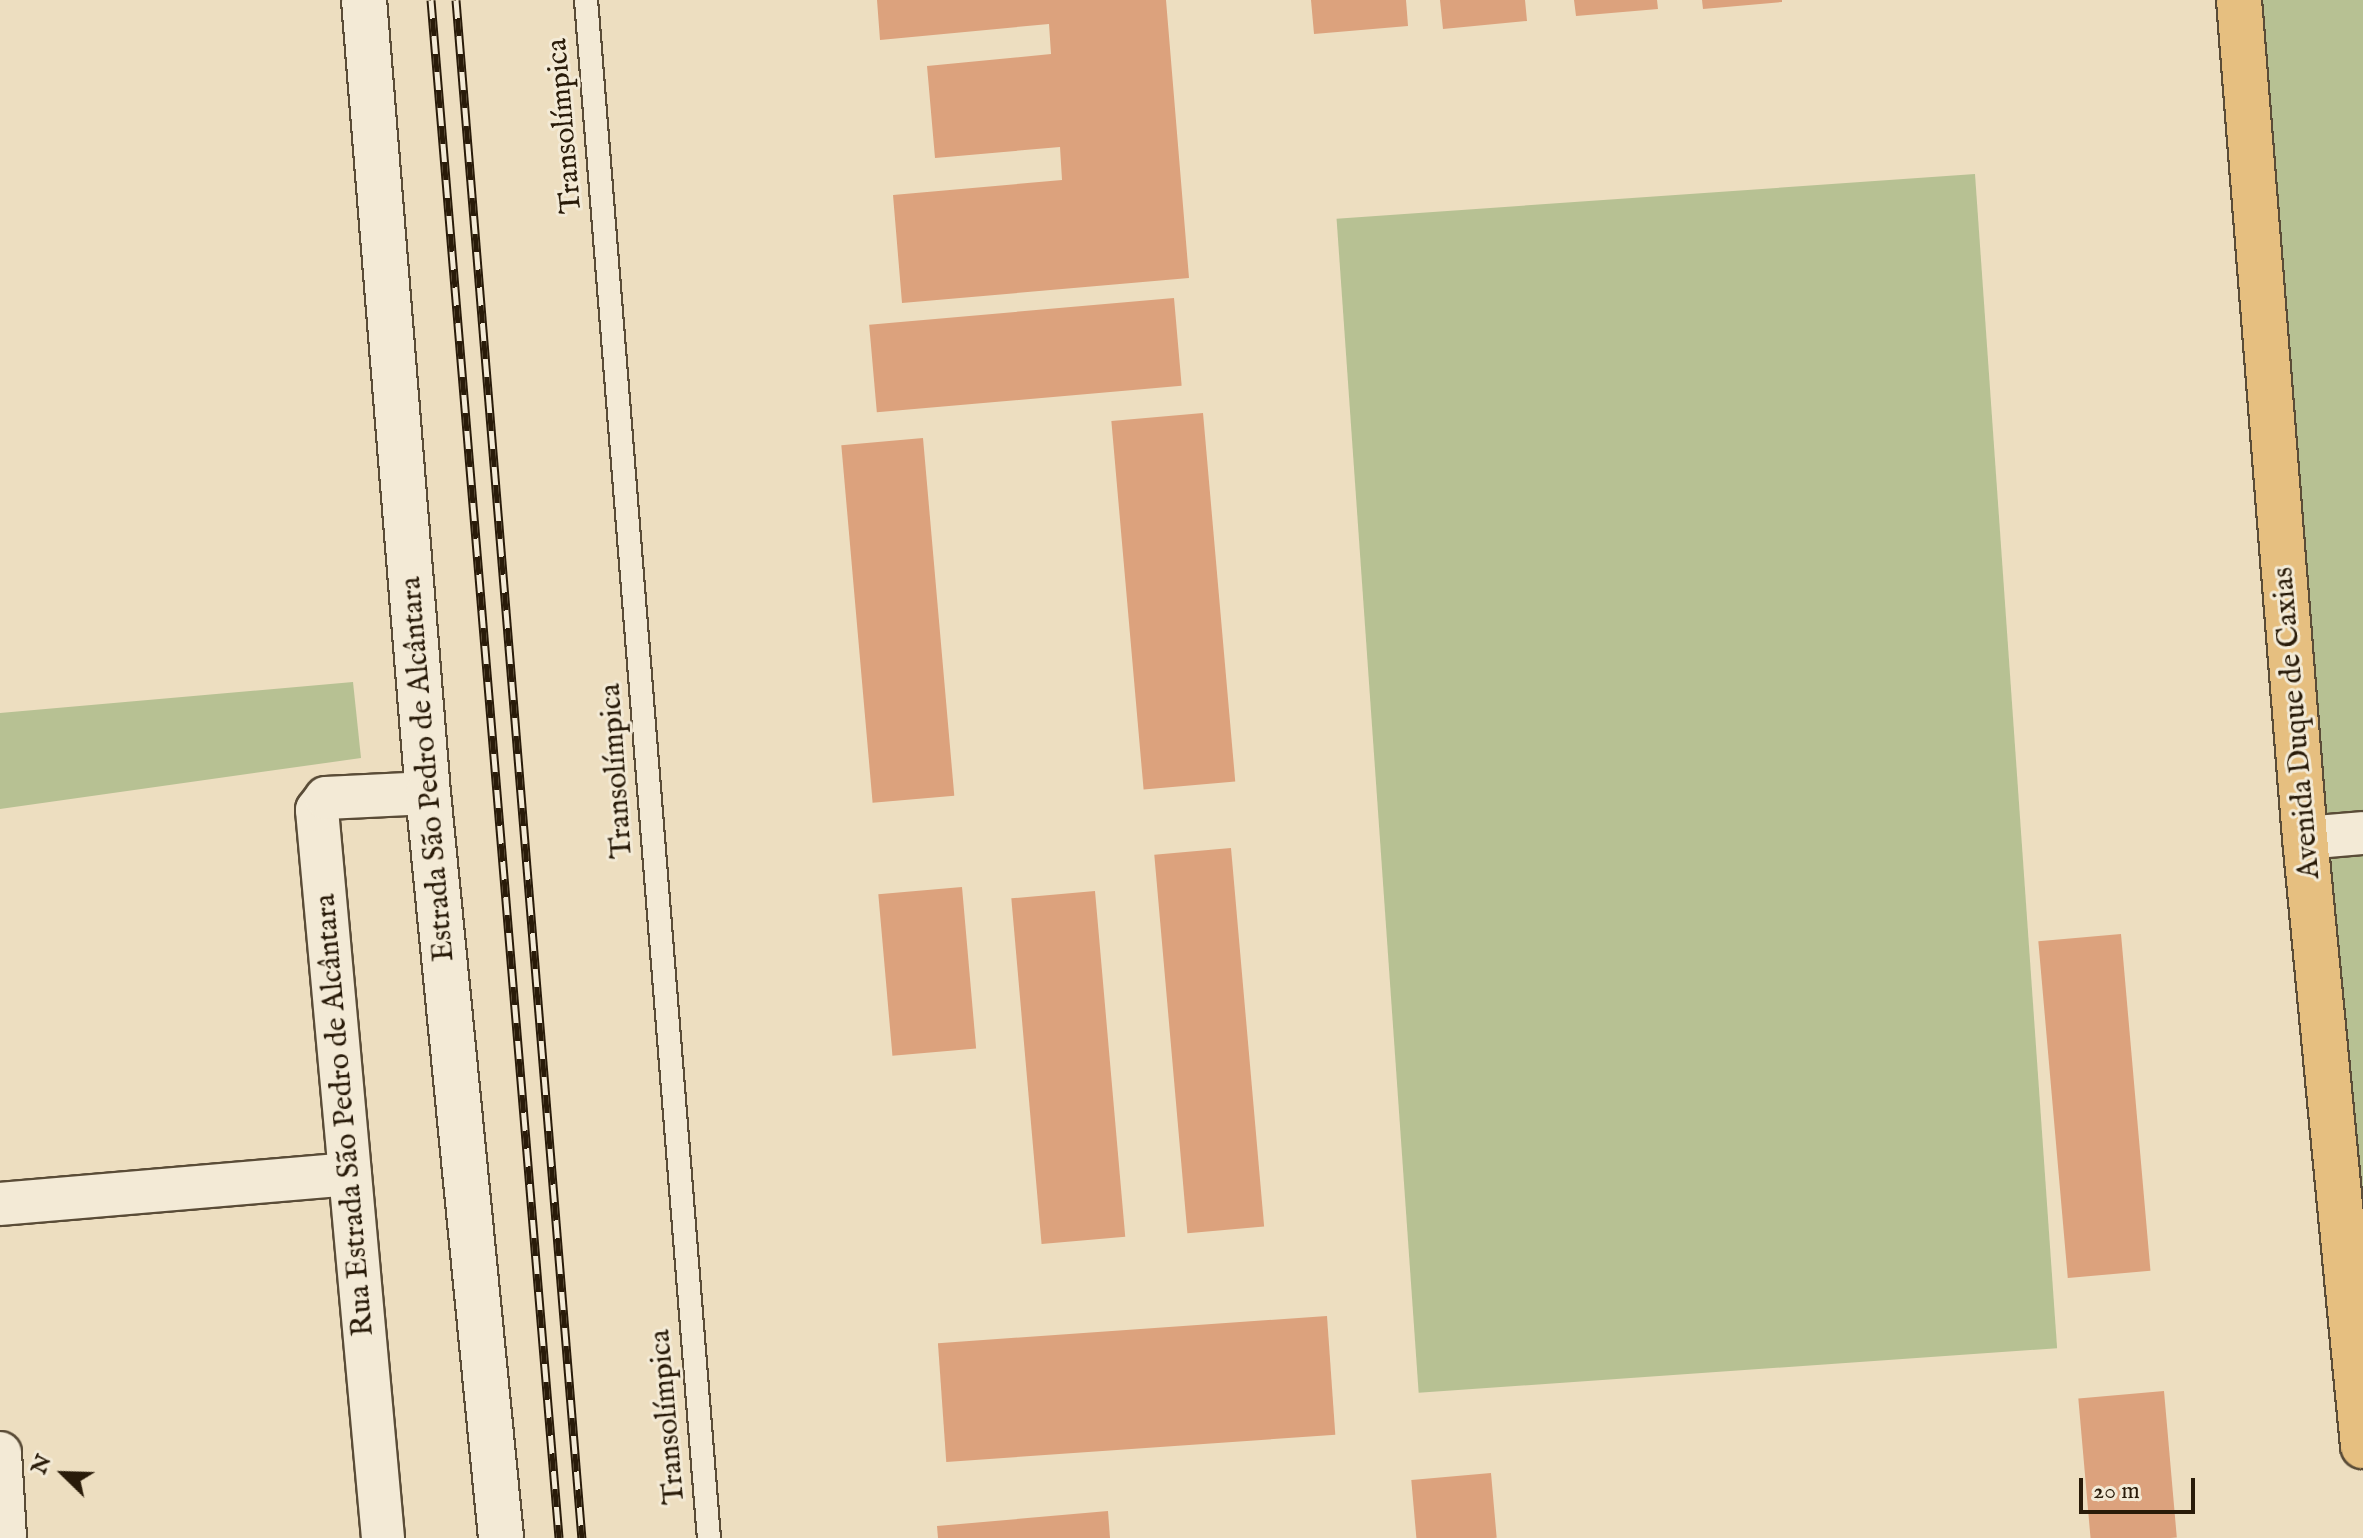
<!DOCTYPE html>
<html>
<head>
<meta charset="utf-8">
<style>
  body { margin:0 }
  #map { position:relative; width:2363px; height:1538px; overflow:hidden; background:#eddec0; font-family:"IM FELL English",serif }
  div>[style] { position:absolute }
  .green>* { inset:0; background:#b7c193; transform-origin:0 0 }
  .building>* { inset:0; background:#dca27d; transform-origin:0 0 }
  .roads { filter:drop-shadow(2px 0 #5a4c37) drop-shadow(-2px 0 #5a4c37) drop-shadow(0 2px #5a4c37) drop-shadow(0 -2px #5a4c37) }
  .service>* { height:22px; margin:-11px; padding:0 11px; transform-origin:11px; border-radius:11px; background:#f3ead6 }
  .minor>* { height:42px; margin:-21px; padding:0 21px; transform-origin:21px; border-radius:21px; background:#f3ead6 }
  .tertiary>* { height:44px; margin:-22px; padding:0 22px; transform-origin:22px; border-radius:22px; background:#f3ead6 }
  .primary>* { height:44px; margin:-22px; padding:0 22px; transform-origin:22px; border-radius:22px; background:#e6bf80 }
  .rail>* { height:9px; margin-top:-4.5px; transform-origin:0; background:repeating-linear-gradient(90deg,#f3ead6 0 18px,#291b09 0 36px); box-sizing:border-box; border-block:2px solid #291b09 }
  span { translate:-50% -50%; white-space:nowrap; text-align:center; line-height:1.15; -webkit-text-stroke:6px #f3ead6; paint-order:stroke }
  .street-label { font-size:30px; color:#291b09 }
  .north { position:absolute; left:24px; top:1434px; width:80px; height:80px; -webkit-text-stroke:6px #f3ead6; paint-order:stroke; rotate:293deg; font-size:22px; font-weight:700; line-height:32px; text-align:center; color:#291b09 }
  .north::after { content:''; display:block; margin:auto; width:28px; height:36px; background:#291b09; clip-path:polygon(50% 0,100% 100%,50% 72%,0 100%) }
  .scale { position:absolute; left:2079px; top:1478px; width:116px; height:36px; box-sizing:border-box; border:4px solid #291b09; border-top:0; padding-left:10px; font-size:24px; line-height:28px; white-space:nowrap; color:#291b09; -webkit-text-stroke:6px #f3ead6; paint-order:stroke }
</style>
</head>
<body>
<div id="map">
  <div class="green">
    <i style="clip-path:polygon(2245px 0,2363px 0,2363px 1449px)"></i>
    <i style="left:1975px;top:174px;width:1177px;height:640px;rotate:86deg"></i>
    <i style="clip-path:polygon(353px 682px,361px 758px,0 809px,0 713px)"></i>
  </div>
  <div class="building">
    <i style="clip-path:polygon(877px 0,1166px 0,1189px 278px,902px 303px,893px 195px,1062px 180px,1060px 147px,935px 158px,927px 66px,1051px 54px,1049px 24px,880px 40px)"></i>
    <i style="clip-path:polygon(1311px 0,1406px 0,1408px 26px,1314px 34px)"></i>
    <i style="clip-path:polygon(1440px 0,1525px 0,1527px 21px,1443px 29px)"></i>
    <i style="clip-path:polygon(1574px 0,1657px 0,1658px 9px,1576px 16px)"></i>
    <i style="clip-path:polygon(1702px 0,1782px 0,1782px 2px,1703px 9px)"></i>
    <i style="left:1174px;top:298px;width:88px;height:306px;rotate:85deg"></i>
    <i style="left:1203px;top:413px;width:370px;height:92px;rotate:85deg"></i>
    <i style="left:923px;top:438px;width:359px;height:82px;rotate:85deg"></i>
    <i style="left:1231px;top:848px;width:380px;height:77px;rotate:85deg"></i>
    <i style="left:962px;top:887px;width:162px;height:84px;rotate:85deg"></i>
    <i style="left:1095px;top:891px;width:347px;height:84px;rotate:85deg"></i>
    <i style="left:2121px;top:934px;width:338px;height:83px;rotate:85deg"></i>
    <i style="left:1327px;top:1316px;width:119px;height:390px;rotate:86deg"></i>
    <i style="left:2164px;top:1391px;width:147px;height:86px;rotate:85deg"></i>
    <i style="left:1491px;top:1473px;width:65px;height:80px;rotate:85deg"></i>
    <i style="clip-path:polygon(1108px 1511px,1110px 1538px,938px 1538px,937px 1526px)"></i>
  </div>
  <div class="roads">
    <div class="service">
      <i style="left:586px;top:0;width:1543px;rotate:85.43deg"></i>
    </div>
    <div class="minor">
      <i style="left:2305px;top:838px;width:58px;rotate:-4.9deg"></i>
      <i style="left:0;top:1204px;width:351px;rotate:-4.9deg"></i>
      <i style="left:0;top:1453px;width:85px;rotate:86.6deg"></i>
      <i style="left:383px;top:1538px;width:731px;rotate:-95.18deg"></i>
      <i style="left:317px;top:810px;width:15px;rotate:-53deg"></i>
      <i style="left:326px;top:798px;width:102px;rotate:-2.8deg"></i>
    </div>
    <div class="tertiary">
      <i style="left:364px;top:0;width:796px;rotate:85.39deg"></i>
      <i style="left:428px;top:793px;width:749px;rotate:84.4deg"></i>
    </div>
    <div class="primary">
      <i style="left:2239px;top:0;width:841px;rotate:85.5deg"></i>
      <i style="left:2305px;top:838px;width:611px;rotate:84.55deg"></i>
    </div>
  </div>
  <div class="rail">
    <i style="left:431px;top:0;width:1543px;rotate:85.24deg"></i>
    <i style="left:456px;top:0;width:1543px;rotate:85.32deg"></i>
  </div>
  <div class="street-label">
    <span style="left:565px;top:126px;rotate:-95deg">Transolímpica</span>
    <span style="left:2297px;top:723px;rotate:-95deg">Avenida Duque de Caxias</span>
    <span style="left:428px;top:769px;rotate:-95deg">Estrada São Pedro de Alcântara</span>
    <span style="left:617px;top:771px;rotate:-94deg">Transolímpica</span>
    <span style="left:345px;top:1115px;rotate:-95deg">Rua Estrada São Pedro de Alcântara</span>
    <span style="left:668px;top:1417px;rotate:-95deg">Transolímpica</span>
  </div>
  <div class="north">N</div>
  <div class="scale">20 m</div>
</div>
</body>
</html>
